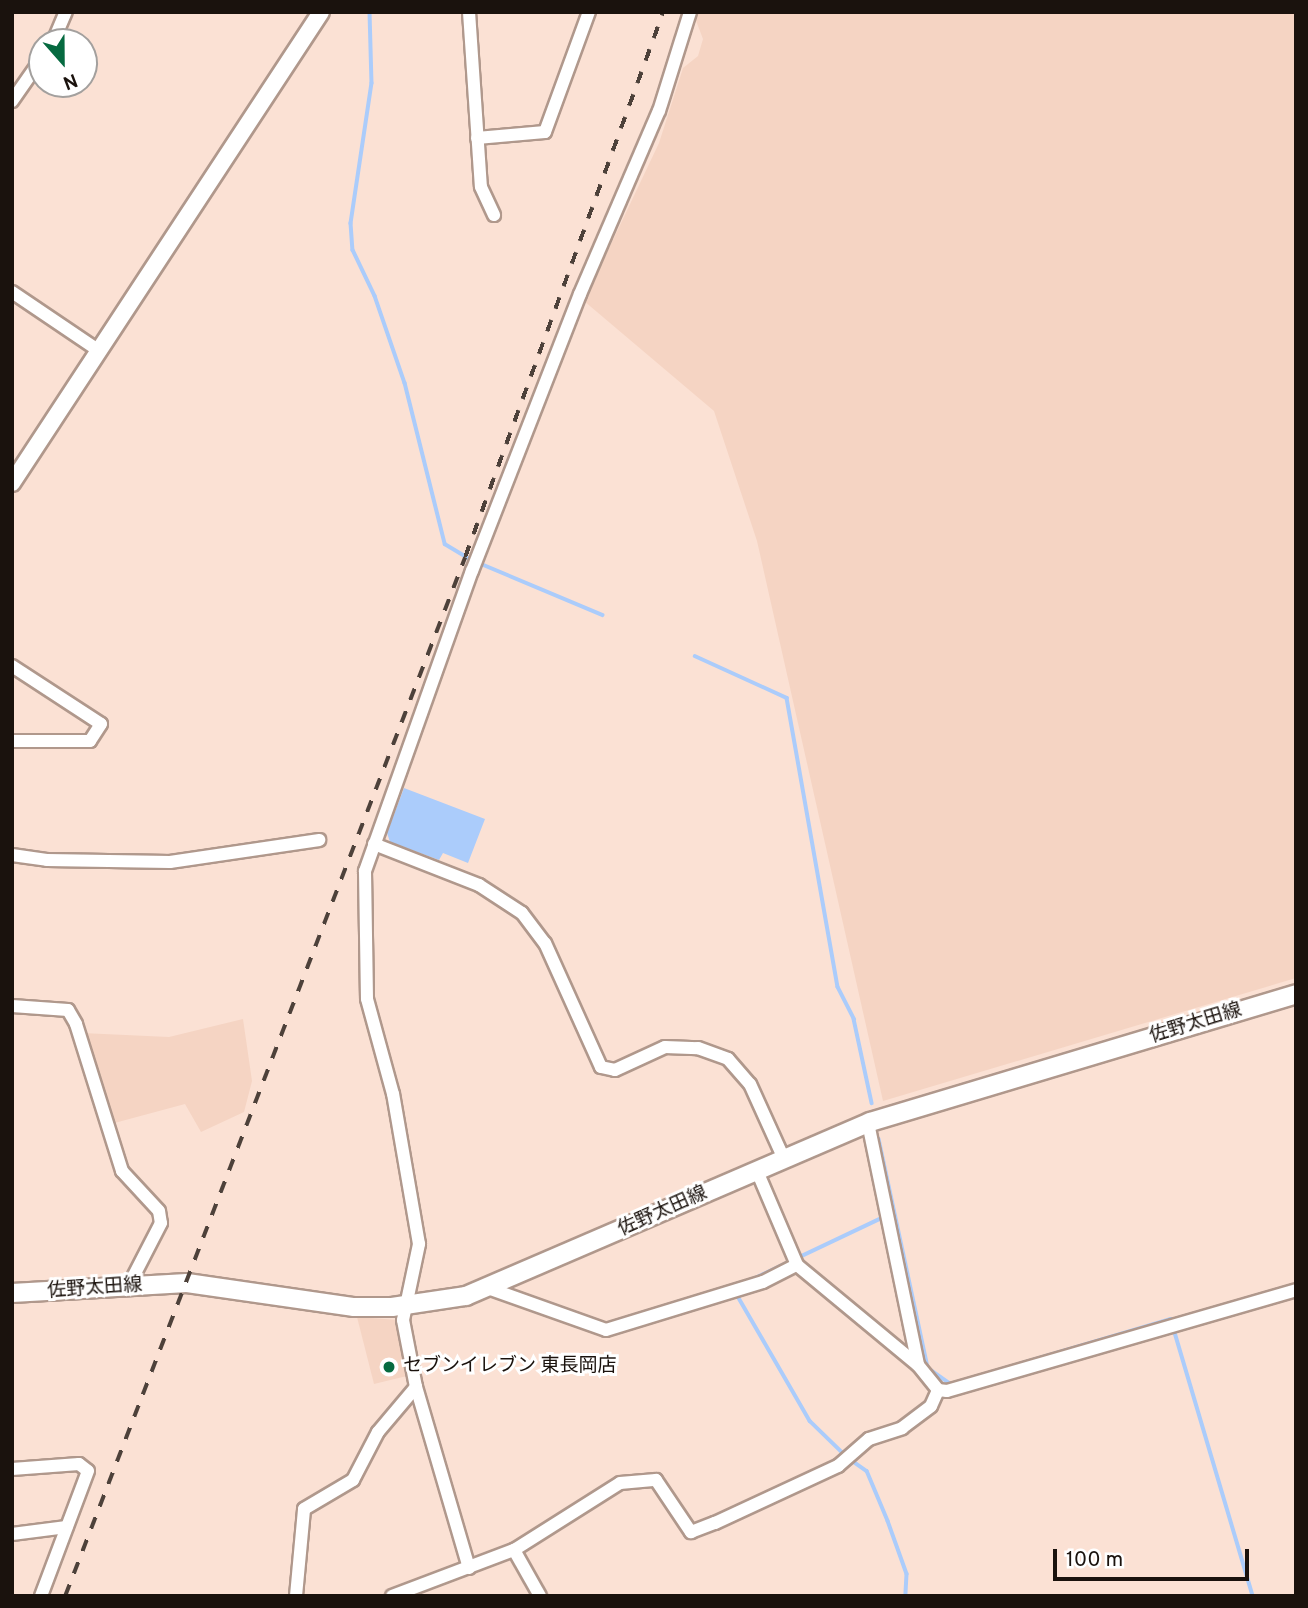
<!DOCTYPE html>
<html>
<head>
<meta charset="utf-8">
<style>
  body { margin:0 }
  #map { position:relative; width:1308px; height:1608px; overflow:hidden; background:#fbe1d4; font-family:Overpass,"Noto Sans JP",sans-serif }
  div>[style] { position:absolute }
  .built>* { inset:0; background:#f5d4c3 }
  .water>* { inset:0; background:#abccfb }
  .stream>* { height:3.5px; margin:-1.75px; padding:0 1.75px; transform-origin:1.75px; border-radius:1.75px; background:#abccfb }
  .roads { filter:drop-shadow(2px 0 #b0988c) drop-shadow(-2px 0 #b0988c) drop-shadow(0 2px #b0988c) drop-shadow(0 -2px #b0988c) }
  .minor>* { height:12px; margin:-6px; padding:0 6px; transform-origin:6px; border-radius:6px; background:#fff }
  .tertiary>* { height:16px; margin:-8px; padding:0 8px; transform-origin:8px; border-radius:8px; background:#fff }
  .secondary>* { height:18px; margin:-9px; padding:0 9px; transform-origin:9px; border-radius:9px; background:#fff }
  .rail>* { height:3.5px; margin-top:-1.75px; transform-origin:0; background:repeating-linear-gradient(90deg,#4d413a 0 12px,transparent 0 24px) }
  .dots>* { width:19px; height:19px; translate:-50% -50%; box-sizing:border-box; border:4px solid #fff; border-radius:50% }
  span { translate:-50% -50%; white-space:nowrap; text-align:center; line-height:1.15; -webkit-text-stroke:6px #fff; paint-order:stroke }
  .street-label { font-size:19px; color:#1a120d }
  .poi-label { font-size:19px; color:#1a120d }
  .left { translate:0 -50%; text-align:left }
  .frame { position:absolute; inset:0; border:14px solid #1a120d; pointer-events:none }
  .north { position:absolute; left:28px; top:28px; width:70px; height:70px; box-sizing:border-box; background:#fff; border:2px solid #a3a09e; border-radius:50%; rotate:159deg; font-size:19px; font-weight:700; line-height:28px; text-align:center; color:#1a120d }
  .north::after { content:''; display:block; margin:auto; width:24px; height:32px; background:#066a40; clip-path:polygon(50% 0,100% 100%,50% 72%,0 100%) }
  .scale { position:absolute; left:1053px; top:1549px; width:196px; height:32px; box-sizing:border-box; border:4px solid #1a120d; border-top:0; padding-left:9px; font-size:21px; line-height:24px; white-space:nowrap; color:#1a120d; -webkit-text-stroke:5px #fff; paint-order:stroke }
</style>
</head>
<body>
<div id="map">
  <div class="built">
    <i style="clip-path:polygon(697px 12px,1296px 12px,1296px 978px,883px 1101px,757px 541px,714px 411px,584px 301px,659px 143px,683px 68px,698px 56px,703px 39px,695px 18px)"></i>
    <i style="clip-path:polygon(243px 1019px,252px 1081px,244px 1112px,201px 1132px,185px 1104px,107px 1125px,82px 1033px,169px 1037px)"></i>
    <i style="clip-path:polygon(357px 1317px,398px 1320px,411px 1375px,374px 1384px)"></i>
  </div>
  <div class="water">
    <i style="clip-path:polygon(404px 788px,485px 819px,468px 863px,443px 853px,439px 860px,390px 842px,387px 833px)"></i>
  </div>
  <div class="stream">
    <i style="left:370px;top:12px;width:71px;rotate:88.4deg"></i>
    <i style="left:372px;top:83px;width:142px;rotate:98.5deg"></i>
    <i style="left:351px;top:223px;width:27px;rotate:86deg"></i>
    <i style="left:353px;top:250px;width:51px;rotate:64.4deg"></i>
    <i style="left:375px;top:296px;width:92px;rotate:71deg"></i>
    <i style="left:405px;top:383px;width:166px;rotate:76deg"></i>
    <i style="left:445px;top:544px;width:31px;rotate:31deg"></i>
    <i style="left:479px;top:563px;width:134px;rotate:22.8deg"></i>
    <i style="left:695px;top:656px;width:101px;rotate:24.5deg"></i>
    <i style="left:787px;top:698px;width:293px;rotate:80deg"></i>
    <i style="left:838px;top:987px;width:36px;rotate:63deg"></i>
    <i style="left:854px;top:1019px;width:86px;rotate:77.9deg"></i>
    <i style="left:879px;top:1139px;width:234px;rotate:77.9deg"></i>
    <i style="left:928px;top:1368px;width:28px;rotate:35deg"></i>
    <i style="left:749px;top:1281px;width:149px;rotate:-25.4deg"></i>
    <i style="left:739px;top:1298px;width:142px;rotate:60deg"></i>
    <i style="left:810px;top:1421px;width:49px;rotate:44.2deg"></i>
    <i style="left:999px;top:1370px;width:179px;rotate:-16.5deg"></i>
    <i style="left:1171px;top:1319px;width:289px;rotate:73.5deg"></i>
    <i style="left:851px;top:1460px;width:19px;rotate:35deg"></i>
    <i style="left:867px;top:1471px;width:54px;rotate:67.2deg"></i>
    <i style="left:888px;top:1521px;width:56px;rotate:70.3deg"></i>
    <i style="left:907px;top:1574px;width:22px;rotate:93deg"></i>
  </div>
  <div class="roads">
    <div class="minor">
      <i style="left:469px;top:12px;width:175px;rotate:86.1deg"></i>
      <i style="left:481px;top:187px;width:31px;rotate:65deg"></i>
      <i style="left:53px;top:42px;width:33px;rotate:-67deg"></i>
      <i style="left:12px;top:101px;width:52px;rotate:-55.1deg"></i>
      <i style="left:477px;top:138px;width:68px;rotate:-5deg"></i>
      <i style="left:545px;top:132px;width:128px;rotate:-69.9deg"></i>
      <i style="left:12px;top:292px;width:104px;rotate:34deg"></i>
      <i style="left:12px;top:666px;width:106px;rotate:33.1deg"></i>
      <i style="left:101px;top:724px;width:20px;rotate:123deg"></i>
      <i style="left:90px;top:741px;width:78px;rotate:180deg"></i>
      <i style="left:374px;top:844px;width:113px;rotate:21.3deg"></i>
      <i style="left:479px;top:885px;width:51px;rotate:33.1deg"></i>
      <i style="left:522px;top:913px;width:38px;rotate:53deg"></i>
      <i style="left:545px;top:943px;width:136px;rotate:65.7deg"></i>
      <i style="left:601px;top:1067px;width:14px;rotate:12deg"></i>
      <i style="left:615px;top:1070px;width:55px;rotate:-24.7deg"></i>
      <i style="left:665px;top:1047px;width:33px;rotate:2deg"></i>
      <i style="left:698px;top:1048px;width:32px;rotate:20deg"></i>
      <i style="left:728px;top:1059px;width:33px;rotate:49deg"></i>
      <i style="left:750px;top:1084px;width:82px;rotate:65.6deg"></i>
      <i style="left:12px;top:855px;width:35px;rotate:8deg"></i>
      <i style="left:47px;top:860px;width:123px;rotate:0.9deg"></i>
      <i style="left:170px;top:862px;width:151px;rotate:-8.4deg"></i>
      <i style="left:12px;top:1006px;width:56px;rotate:4.1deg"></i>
      <i style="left:68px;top:1010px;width:16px;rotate:60deg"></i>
      <i style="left:76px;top:1024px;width:154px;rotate:72.6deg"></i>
      <i style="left:122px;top:1171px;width:54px;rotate:47.2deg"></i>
      <i style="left:159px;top:1211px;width:12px;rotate:81deg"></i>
      <i style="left:161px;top:1223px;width:72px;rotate:117.3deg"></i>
      <i style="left:868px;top:1123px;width:247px;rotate:78.3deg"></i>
      <i style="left:757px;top:1171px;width:102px;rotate:66.9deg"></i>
      <i style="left:488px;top:1288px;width:125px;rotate:19.6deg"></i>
      <i style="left:606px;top:1330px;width:164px;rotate:-17deg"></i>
      <i style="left:763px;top:1282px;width:38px;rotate:-27deg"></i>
      <i style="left:797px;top:1265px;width:157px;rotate:39.6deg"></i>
      <i style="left:918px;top:1365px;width:32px;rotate:51deg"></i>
      <i style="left:938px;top:1390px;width:9px;rotate:6deg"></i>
      <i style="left:947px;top:1391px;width:363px;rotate:-16.1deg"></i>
      <i style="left:12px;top:1469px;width:67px;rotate:-4.3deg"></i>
      <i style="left:79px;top:1464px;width:11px;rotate:38deg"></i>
      <i style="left:88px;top:1471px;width:134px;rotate:110.6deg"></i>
      <i style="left:12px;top:1534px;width:55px;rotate:-7.3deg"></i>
      <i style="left:514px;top:1550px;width:53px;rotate:60.5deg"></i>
      <i style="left:469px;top:1568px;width:189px;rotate:-106.3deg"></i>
      <i style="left:416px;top:1387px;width:68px;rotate:-101deg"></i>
      <i style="left:403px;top:1320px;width:78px;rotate:-78.1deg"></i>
      <i style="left:419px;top:1244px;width:152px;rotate:-99.8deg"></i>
      <i style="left:393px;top:1094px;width:98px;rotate:-105.3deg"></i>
      <i style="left:367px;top:999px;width:128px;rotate:-90.9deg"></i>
      <i style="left:365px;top:871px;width:319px;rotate:-70.4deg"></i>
      <i style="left:472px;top:571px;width:297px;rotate:-68.7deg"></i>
      <i style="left:580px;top:294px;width:199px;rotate:-66.7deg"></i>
      <i style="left:659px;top:111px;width:104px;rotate:-72.6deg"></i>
      <i style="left:296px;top:1596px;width:87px;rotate:-84.7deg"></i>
      <i style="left:304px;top:1509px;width:57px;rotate:-30.6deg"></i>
      <i style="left:353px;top:1480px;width:54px;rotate:-62.5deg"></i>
      <i style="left:378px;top:1432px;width:59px;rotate:-49.8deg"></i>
      <i style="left:392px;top:1596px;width:130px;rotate:-20.7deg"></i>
      <i style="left:514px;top:1550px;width:125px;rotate:-32.3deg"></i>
      <i style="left:620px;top:1483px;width:36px;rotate:-5deg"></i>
      <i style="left:656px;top:1480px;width:63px;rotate:56.1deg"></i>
      <i style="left:691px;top:1532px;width:26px;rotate:-21deg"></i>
      <i style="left:715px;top:1523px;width:136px;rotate:-24.9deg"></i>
      <i style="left:838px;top:1466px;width:41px;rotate:-41.1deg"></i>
      <i style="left:869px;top:1439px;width:35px;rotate:-18deg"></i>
      <i style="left:902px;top:1428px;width:36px;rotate:-37deg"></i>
      <i style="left:931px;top:1406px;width:17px;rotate:-66deg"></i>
    </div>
    <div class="tertiary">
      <i style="left:12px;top:483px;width:563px;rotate:-56.73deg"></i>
    </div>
    <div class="secondary">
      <i style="left:12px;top:1293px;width:175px;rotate:-3.3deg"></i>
      <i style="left:187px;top:1283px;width:169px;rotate:8.2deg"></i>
      <i style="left:354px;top:1307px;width:38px"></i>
      <i style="left:392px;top:1307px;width:75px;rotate:-8.5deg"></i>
      <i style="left:466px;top:1296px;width:440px;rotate:-23.3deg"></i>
      <i style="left:870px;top:1122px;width:445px;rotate:-16.7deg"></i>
    </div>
  </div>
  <div class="rail">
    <i style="left:65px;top:1596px;width:1113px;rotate:-68.94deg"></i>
    <i style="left:465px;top:557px;width:580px;rotate:-70.03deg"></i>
  </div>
  <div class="dots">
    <i style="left:389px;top:1367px;background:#066a40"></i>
  </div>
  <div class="street-label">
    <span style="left:1196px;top:1024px;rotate:-17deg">佐野太田線</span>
    <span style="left:663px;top:1212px;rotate:-24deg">佐野太田線</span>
    <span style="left:95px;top:1289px;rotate:-4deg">佐野太田線</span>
  </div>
  <div class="poi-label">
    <span class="left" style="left:403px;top:1367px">セブンイレブン 東長岡店</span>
  </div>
  <div class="frame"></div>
  <div class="north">N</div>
  <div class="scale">100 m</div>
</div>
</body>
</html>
